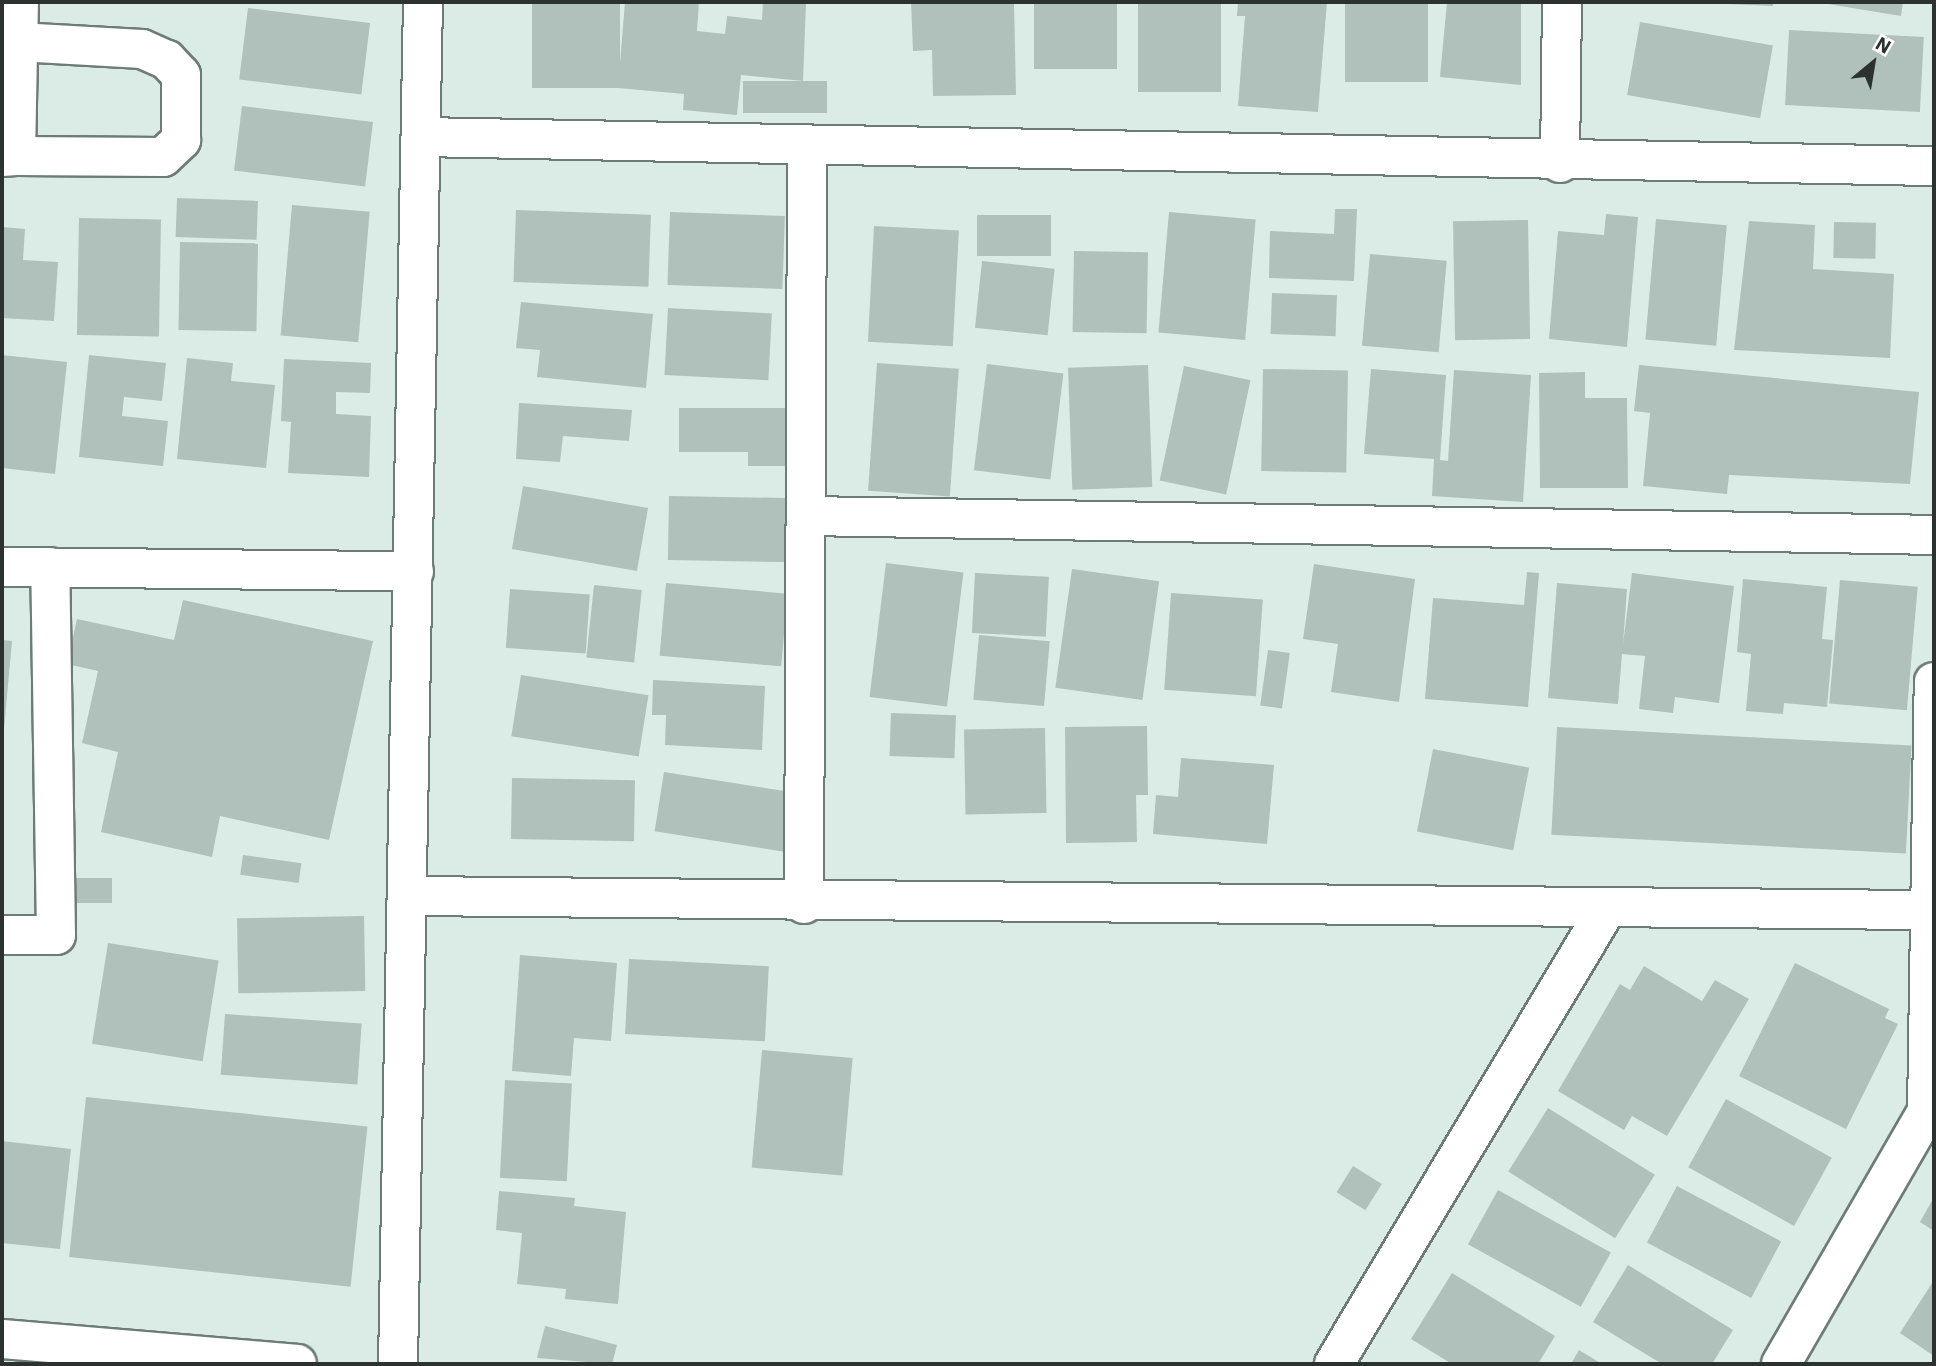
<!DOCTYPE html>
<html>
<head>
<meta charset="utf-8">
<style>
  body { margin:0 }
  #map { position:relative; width:1936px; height:1366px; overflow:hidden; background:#dbece7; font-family:"IBM Plex Sans",sans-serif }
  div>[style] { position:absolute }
  .building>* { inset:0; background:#b0c0bb; transform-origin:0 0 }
  .roads { filter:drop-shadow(2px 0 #6d7c78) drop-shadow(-2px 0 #6d7c78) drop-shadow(0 2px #6d7c78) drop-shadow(0 -2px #6d7c78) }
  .minor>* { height:38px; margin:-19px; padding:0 19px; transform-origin:19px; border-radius:19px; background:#fff }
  span { translate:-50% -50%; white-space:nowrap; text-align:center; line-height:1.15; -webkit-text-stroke:6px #fff; paint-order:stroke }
  .frame { position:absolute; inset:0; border:4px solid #2b3230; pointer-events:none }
  .north { position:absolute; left:1838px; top:28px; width:70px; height:70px; -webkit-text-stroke:5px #fff; paint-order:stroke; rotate:30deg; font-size:19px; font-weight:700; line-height:28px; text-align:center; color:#2b3230 }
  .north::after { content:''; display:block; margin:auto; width:24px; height:32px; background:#2b3230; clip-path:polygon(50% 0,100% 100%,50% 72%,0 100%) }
</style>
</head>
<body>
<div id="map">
  <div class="building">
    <i style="left:532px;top:2px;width:88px;height:86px"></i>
    <i style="clip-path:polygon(625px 2px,699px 2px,697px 31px,725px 34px,727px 16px,762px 20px,763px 2px,806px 2px,803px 81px,741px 75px,737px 115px,683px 110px,684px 94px,618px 88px)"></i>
    <i style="clip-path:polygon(911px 2px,1014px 2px,1016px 95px,933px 96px,932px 50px,913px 51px)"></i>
    <i style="left:1034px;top:2px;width:83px;height:67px"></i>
    <i style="left:1138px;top:2px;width:83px;height:90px"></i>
    <i style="clip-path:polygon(1238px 2px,1327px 2px,1318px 112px,1238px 106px,1245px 16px,1237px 16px)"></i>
    <i style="left:1345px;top:2px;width:83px;height:80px"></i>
    <i style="clip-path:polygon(1447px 2px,1521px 2px,1521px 85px,1440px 77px)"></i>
    <i style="clip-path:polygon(1727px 2px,1773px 2px,1773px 6px,1727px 4px)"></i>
    <i style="clip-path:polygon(1816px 2px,1903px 2px,1901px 16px)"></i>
    <i style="left:248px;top:8px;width:123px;height:72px;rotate:7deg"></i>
    <i style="left:1640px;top:22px;width:135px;height:74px;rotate:10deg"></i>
    <i style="left:1789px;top:30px;width:135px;height:75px;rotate:3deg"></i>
    <i style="left:827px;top:81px;width:32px;height:84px;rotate:90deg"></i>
    <i style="left:242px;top:106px;width:132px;height:65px;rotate:7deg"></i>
    <i style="left:177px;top:198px;width:81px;height:39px;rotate:2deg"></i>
    <i style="left:292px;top:205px;width:78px;height:131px;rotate:5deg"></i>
    <i style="clip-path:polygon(1335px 209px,1357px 209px,1354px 281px,1269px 278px,1270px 231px,1334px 234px)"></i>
    <i style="left:516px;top:210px;width:135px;height:72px;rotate:2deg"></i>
    <i style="left:670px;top:212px;width:115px;height:73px;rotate:2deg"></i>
    <i style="left:1169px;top:212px;width:87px;height:121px;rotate:5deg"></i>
    <i style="clip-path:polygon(1606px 214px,1638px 217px,1627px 347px,1549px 339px,1558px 231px,1604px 235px)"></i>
    <i style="left:977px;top:215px;width:74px;height:41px"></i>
    <i style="left:79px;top:218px;width:82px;height:117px;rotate:1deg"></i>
    <i style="left:1656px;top:219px;width:71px;height:121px;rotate:5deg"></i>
    <i style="left:1528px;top:220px;width:119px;height:75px;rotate:89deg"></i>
    <i style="clip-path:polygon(1749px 221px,1815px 225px,1813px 269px,1894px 274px,1890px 358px,1734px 350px)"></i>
    <i style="left:1834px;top:222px;width:42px;height:36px;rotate:1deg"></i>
    <i style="left:874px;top:226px;width:85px;height:116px;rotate:3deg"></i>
    <i style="clip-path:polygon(2px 227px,25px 229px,23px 260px,58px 262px,54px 321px,2px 318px)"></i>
    <i style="left:180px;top:242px;width:78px;height:88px;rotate:1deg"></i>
    <i style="left:1074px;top:251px;width:74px;height:81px;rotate:1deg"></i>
    <i style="left:1370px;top:254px;width:77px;height:92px;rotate:5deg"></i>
    <i style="left:982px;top:261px;width:73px;height:67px;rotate:6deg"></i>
    <i style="left:1272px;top:293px;width:65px;height:41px;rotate:2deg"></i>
    <i style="clip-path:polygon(521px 302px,653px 314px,646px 388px,537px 377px,540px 350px,516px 348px)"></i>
    <i style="left:668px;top:308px;width:104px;height:67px;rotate:3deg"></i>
    <i style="clip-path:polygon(2px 355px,67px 362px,55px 474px,2px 468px)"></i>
    <i style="clip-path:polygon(89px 355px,166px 363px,162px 401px,124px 397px,122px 416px,168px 421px,163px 466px,79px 457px)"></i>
    <i style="clip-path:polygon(187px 358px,233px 363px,231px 381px,275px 385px,266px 468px,177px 459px)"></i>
    <i style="clip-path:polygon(284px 359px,371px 363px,370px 393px,336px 392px,336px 414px,371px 416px,369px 477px,288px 473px,291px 422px,281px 421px)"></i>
    <i style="left:877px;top:363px;width:82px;height:128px;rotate:4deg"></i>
    <i style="left:987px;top:364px;width:77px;height:107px;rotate:7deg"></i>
    <i style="left:1148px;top:365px;width:122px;height:80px;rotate:88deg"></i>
    <i style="clip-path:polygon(1639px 365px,1919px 392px,1910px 484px,1729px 475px,1727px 494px,1643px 486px,1650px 413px,1634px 411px)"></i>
    <i style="left:1184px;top:366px;width:68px;height:117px;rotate:12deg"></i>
    <i style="left:1263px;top:369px;width:85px;height:102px;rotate:1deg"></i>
    <i style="clip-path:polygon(1371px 369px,1446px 375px,1440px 460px,1448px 461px,1454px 370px,1531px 375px,1523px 502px,1432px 496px,1434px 459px,1364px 454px)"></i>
    <i style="clip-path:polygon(1585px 372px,1585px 398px,1627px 398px,1628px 488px,1540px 488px,1539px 373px)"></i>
    <i style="clip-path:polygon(519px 403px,632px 410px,629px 441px,563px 436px,560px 462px,516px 459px)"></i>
    <i style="clip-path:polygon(679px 408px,787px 408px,788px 466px,748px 466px,748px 452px,679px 452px)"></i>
    <i style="left:523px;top:486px;width:127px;height:64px;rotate:10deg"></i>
    <i style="left:669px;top:496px;width:117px;height:64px;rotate:1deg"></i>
    <i style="left:886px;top:563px;width:78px;height:135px;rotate:7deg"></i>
    <i style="clip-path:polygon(1314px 564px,1415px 579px,1399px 702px,1331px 692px,1338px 644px,1303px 639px)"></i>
    <i style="left:1072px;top:569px;width:88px;height:120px;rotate:8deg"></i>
    <i style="clip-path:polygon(1527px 572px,1539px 573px,1528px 707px,1425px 699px,1433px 598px,1524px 605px)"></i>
    <i style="left:975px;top:573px;width:74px;height:60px;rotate:3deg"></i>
    <i style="clip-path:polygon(1632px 573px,1734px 586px,1719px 703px,1675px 697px,1673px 713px,1639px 709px,1645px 656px,1622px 654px,1618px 704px,1548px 698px,1557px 583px,1627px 589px,1623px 644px)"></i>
    <i style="clip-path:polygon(1743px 579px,1827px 587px,1822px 639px,1833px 640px,1827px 707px,1784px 703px,1783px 714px,1746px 711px,1751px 654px,1737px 652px)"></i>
    <i style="left:1840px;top:580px;width:78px;height:124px;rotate:5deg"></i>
    <i style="left:666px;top:583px;width:122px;height:73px;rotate:5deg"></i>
    <i style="left:594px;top:585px;width:48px;height:73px;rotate:6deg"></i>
    <i style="left:510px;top:589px;width:80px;height:59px;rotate:4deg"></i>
    <i style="left:1171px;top:593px;width:92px;height:97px;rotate:4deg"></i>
    <i style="clip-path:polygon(183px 600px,373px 641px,329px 840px,220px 816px,212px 857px,101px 832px,118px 752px,82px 743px,98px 671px,67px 664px,77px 619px,174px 640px)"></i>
    <i style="left:979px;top:635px;width:71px;height:65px;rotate:5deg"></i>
    <i style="clip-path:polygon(2px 640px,12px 641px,4px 729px,2px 729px)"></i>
    <i style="left:1268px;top:650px;width:22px;height:56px;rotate:8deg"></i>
    <i style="left:521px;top:675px;width:129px;height:62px;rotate:9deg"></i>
    <i style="clip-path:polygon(653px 680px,765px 686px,762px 750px,665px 745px,666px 715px,652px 715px)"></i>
    <i style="left:891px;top:713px;width:65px;height:43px;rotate:2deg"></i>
    <i style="clip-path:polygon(1147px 726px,1148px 795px,1136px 795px,1137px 842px,1066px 843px,1065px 727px)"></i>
    <i style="left:1557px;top:727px;width:355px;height:108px;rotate:3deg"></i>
    <i style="left:1045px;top:728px;width:85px;height:81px;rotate:89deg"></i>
    <i style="left:1433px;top:749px;width:98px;height:84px;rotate:11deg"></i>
    <i style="clip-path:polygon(1181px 758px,1274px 765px,1267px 844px,1153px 834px,1156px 795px,1178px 797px)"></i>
    <i style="left:664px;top:772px;width:138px;height:60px;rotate:9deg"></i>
    <i style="left:512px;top:778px;width:123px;height:61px;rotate:1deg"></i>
    <i style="left:243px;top:855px;width:59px;height:20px;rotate:8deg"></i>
    <i style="left:112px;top:878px;width:25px;height:42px;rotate:90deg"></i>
    <i style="left:364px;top:916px;width:75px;height:127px;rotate:89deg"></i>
    <i style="left:108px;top:943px;width:112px;height:102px;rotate:9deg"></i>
    <i style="clip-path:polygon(520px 955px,617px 963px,611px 1041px,574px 1038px,571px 1076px,512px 1071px)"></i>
    <i style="left:629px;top:959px;width:140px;height:75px;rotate:3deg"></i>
    <i style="clip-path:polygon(1795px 963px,1889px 1009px,1885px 1018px,1898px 1024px,1846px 1129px,1739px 1076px)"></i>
    <i style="clip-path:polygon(1644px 966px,1702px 1001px,1715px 980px,1749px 999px,1667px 1136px,1632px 1116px,1624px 1130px,1558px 1091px,1620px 984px,1630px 990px)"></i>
    <i style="left:225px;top:1014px;width:137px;height:61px;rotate:4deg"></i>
    <i style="left:762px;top:1050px;width:91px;height:118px;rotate:5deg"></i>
    <i style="left:505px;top:1080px;width:67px;height:98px;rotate:3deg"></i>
    <i style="left:86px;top:1097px;width:283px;height:161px;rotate:6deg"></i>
    <i style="left:1726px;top:1099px;width:121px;height:78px;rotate:29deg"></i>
    <i style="left:1548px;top:1108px;width:126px;height:75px;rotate:32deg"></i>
    <i style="clip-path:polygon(2px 1141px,71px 1149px,60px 1249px,2px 1243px)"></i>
    <i style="left:1353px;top:1166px;width:34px;height:31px;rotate:32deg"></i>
    <i style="left:1677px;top:1186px;width:118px;height:64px;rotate:28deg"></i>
    <i style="left:1498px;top:1190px;width:129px;height:62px;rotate:29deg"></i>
    <i style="clip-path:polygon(499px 1191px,575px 1198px,574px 1206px,626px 1212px,618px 1304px,565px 1299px,566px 1289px,517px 1284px,522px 1233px,496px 1230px)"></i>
    <i style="clip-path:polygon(1934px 1197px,1934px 1231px,1920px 1222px)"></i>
    <i style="clip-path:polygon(1628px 1265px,1733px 1330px,1712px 1364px,1662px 1364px,1593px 1322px)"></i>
    <i style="clip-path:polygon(1452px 1273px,1555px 1336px,1538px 1364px,1452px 1364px,1411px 1339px)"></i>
    <i style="clip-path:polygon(1934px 1280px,1934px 1356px,1900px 1333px)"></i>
    <i style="clip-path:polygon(545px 1326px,617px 1345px,612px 1364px,537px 1358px)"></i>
    <i style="clip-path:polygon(1579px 1350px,1602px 1364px,1571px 1364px)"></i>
  </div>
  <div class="roads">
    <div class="minor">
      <i style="left:421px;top:137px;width:1513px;rotate:1.1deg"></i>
      <i style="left:16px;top:156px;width:147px;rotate:0.4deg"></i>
      <i style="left:163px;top:157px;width:25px;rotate:-43deg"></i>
      <i style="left:181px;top:140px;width:65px;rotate:-90deg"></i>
      <i style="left:181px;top:75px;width:21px;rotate:-133deg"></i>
      <i style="left:167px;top:60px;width:27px;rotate:-156deg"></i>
      <i style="left:142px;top:49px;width:124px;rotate:-176.8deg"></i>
      <i style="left:2px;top:157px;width:14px;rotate:-4deg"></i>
      <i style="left:16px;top:156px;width:154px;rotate:-88.9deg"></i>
      <i style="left:1560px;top:163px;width:161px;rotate:-89.3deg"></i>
      <i style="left:806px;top:516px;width:1128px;rotate:0.96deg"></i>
      <i style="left:2px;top:567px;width:412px;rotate:0.6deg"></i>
      <i style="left:408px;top:896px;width:1526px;rotate:0.53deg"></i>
      <i style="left:804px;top:904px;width:758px;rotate:-89.77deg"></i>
      <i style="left:2px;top:935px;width:54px"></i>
      <i style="left:56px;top:935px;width:368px;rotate:-90.9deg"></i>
      <i style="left:2px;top:1339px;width:296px;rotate:4.8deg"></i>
      <i style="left:398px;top:1364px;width:1362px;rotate:-88.95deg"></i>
      <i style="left:1334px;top:1364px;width:531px;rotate:-59.09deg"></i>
      <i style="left:1781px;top:1364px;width:292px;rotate:-60deg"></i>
      <i style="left:1927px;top:1111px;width:429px;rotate:-89.1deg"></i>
    </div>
  </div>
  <div class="frame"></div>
  <div class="north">N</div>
</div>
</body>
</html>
